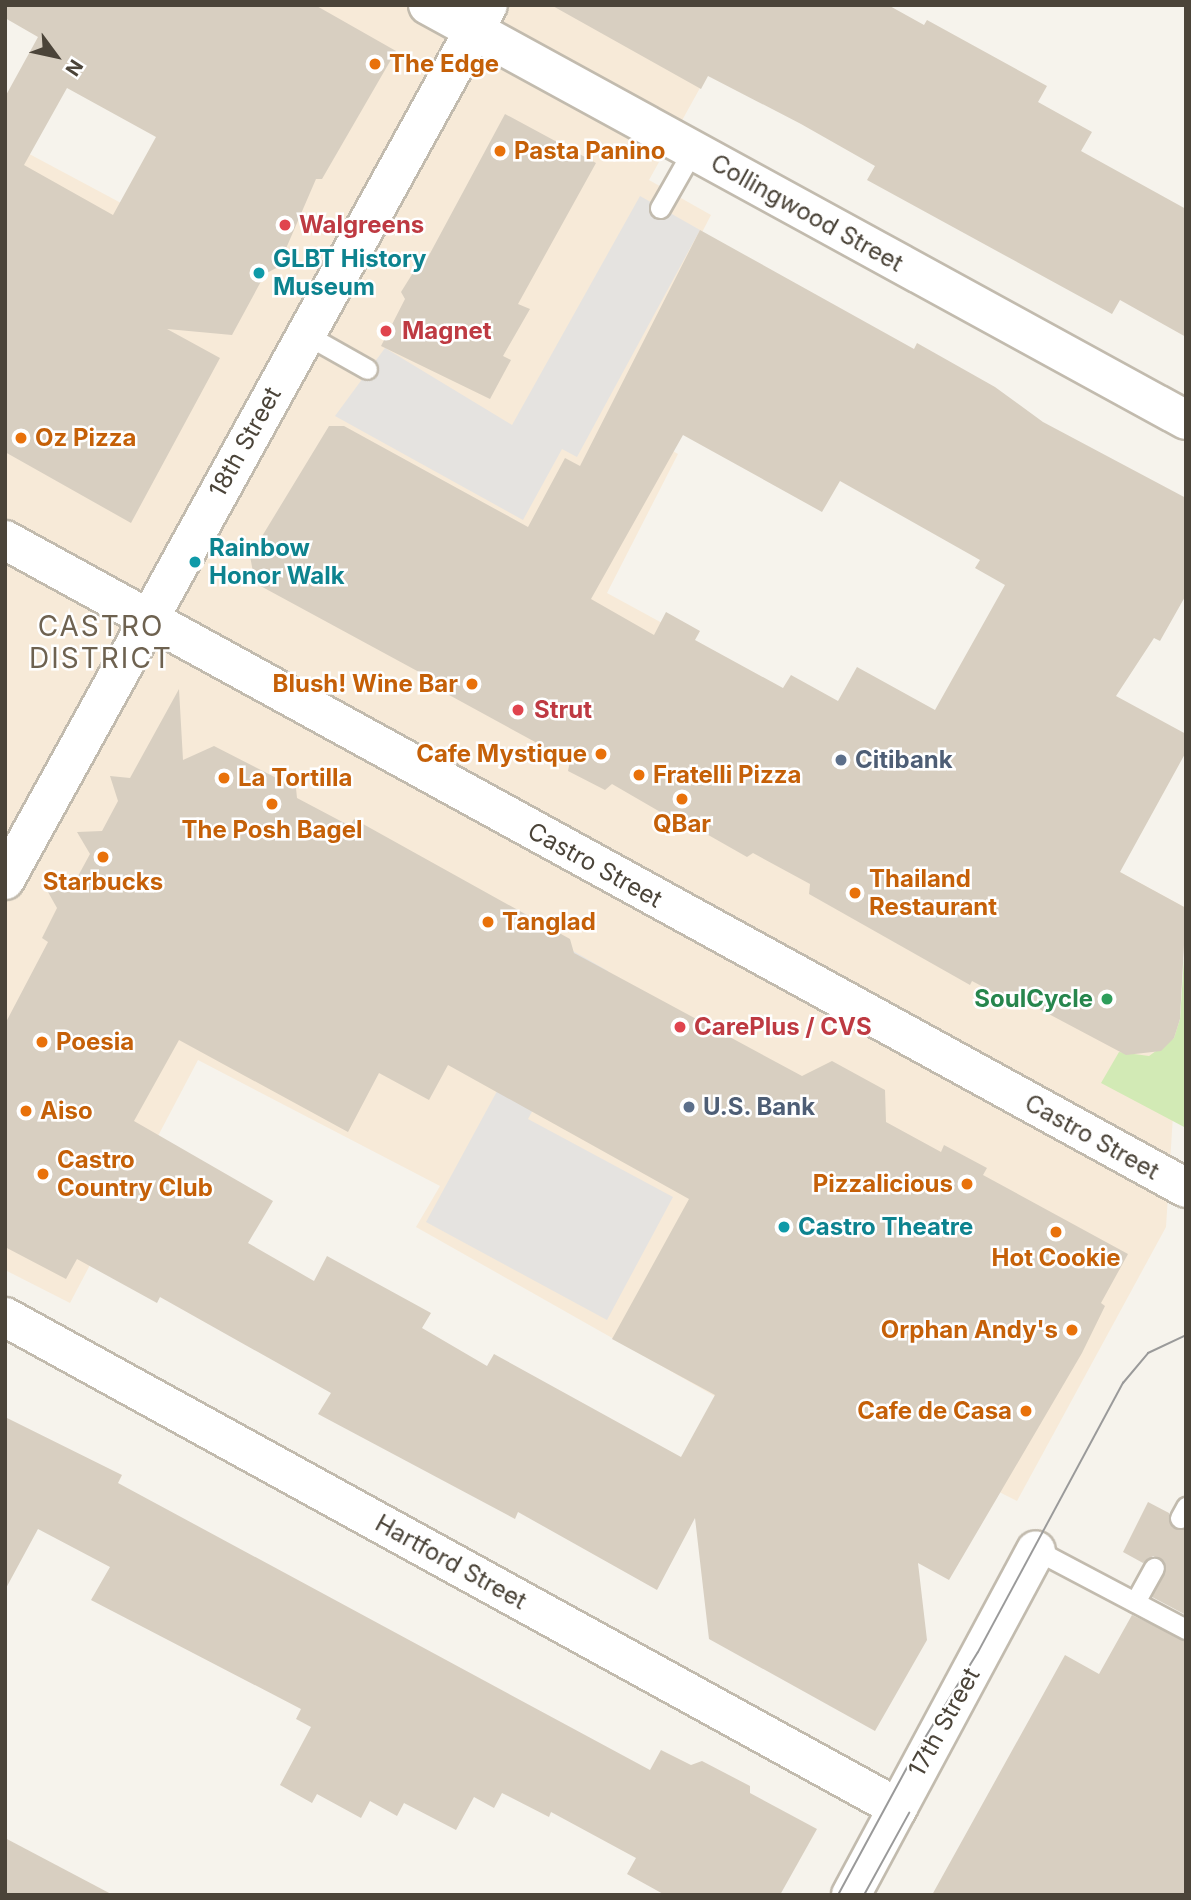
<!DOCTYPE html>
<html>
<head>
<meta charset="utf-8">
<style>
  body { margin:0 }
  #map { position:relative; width:1191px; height:1900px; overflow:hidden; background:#f6f3ec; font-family:Inter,sans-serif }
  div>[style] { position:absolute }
  .commercial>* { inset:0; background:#f7ead8 }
  .green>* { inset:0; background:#d2eab5 }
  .parking>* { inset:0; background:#e5e3e0 }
  .building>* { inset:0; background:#d8cfc1 }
  .roads { filter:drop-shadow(2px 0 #c2bbae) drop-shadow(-2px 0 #c2bbae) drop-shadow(0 2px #c2bbae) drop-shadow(0 -2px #c2bbae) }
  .service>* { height:19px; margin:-9.5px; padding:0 9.5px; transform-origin:9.5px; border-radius:9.5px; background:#fff }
  .minor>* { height:38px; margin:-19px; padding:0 19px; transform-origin:19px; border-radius:19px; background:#fff }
  .tertiary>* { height:38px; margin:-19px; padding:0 19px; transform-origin:19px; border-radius:19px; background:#fff }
  .tram>* { height:2px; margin:-1px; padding:0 1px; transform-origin:1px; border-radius:1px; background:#9a9a9a }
  .dots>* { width:19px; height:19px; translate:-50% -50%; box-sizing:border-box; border:4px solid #fff; border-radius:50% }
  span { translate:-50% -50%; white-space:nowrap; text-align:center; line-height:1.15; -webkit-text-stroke:5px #fff; paint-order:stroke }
  .food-label { font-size:24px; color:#c56008; font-weight:700 }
  .left { translate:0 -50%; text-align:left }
  .right { translate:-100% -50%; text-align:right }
  .street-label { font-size:24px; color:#4b4439 }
  .health-label { font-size:24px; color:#be3a42; font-weight:700 }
  .culture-label { font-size:24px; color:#0d838f; font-weight:700 }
  .service-label { font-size:24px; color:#4e5e75; font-weight:700 }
  .leisure-label { font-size:24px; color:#27864d; font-weight:700 }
  .quarter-label { font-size:28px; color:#6e6250; letter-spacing:2px }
  .frame { position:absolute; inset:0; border:7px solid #4b4439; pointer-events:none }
  .north { position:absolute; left:21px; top:21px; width:70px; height:70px; -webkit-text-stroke:5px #fff; paint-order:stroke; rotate:123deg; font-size:19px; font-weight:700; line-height:28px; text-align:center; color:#4b4439 }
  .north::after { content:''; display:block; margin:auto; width:24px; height:32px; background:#4b4439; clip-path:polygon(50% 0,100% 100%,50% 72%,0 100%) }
</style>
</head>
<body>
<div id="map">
  <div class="commercial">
    <i style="clip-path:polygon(234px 5px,746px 5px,649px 180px,711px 215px,608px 414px,678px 454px,607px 593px,1186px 908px,1166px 1227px,1017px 1501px,835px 1409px,810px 1450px,416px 1227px,440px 1186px,198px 1060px,70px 1303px,5px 1270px,5px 141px,121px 203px)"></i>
  </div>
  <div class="green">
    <i style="clip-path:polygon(1186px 928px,1186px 1128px,1101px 1083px,1119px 1052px,1149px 1056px,1174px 1038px,1180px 1019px)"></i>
  </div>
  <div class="parking">
    <i style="clip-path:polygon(640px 196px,700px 230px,577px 457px,562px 449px,523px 520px,335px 416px,385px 348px,512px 425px)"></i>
    <i style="clip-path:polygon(573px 951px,608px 971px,528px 1119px,673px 1197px,607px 1320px,426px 1222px)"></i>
  </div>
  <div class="building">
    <i style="clip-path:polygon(evenodd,5px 5px,315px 5px,396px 51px,322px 179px,316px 179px,278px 267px,265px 274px,232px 335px,167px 329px,220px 358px,131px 523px,5px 452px,5px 97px,38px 37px,5px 18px,5px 5px,67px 88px,156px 137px,113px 215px,24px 165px,67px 88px)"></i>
    <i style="clip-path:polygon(551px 5px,888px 5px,924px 25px,927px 20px,1047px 86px,1038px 102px,1092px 132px,1081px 151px,1186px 209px,1186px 337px,1120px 300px,1112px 314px,867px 180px,875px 166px,801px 124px,708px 76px,701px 89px)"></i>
    <i style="clip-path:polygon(505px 114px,596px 163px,518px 304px,530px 309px,503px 356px,511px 360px,490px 399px,381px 346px,405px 299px,401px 292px,421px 260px,427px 259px)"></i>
    <i style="clip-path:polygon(evenodd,700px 230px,914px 349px,917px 343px,995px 387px,1043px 422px,1186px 498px,1186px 595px,1160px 641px,1154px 638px,1116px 696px,1186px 734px,1186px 752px,1120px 872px,1186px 908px,1180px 1019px,1174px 1038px,1161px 1051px,1126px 1055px,1028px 1003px,1025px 1009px,972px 981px,970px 985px,809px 894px,810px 884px,753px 853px,747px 857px,703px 832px,700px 835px,612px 784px,605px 790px,568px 771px,570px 761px,440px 690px,443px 685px,255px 583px,250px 556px,329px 426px,344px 426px,528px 527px,565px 458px,580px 466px,700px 230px,683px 435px,822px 512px,840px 481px,980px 560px,975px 568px,1005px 585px,935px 710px,857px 667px,838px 701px,791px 675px,783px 688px,695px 640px,700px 631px,666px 612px,654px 635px,591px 599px,683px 435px)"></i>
    <i style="clip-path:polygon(evenodd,179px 689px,183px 760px,214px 746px,296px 788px,297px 798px,350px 826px,354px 819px,570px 939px,574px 953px,802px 1076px,832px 1061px,885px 1090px,886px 1122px,941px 1152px,944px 1145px,987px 1168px,983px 1175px,1128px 1254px,1101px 1303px,1105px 1306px,1082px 1353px,949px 1580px,918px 1563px,927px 1640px,875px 1731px,709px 1639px,695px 1518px,657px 1590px,518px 1512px,515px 1519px,318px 1414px,331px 1393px,160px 1297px,157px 1303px,77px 1259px,66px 1279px,5px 1247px,5px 1024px,48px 942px,42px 938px,57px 908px,48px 892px,71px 889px,90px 854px,77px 832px,102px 831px,118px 801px,110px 776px,130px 778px,179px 689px,179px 1040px,348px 1132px,379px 1073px,429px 1100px,448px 1065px,689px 1199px,612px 1339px,715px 1395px,681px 1457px,494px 1354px,487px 1366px,422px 1328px,431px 1313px,327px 1256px,314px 1281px,248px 1243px,273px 1201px,134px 1121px,179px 1040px)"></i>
    <i style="clip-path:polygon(5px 1417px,122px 1475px,118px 1483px,650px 1770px,661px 1750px,691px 1765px,702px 1761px,750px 1786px,750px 1793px,817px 1829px,780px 1895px,665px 1895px,627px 1874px,636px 1858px,551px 1812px,549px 1817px,502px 1793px,494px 1808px,474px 1797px,456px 1830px,404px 1803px,397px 1816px,370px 1801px,361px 1818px,317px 1794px,312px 1803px,280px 1785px,311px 1727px,296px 1719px,301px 1709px,91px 1600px,110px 1567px,38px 1529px,5px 1590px)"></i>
    <i style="clip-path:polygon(1148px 1502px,1169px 1513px,1174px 1528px,1186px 1529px,1186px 1615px,1152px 1597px,1165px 1573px,1164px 1561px,1153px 1556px,1143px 1563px,1123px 1552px)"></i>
    <i style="clip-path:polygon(1132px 1615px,1186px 1641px,1186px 1895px,932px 1895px,1065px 1655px,1099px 1674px)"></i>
    <i style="clip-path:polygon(5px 1838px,113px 1895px,5px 1895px)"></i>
  </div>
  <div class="roads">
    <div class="service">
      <i style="left:660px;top:208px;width:67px;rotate:-60.4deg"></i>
      <i style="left:305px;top:334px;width:71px;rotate:29.4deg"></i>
      <i style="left:1180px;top:1518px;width:13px;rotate:-61deg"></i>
      <i style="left:1036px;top:1550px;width:170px;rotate:27.8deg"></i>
      <i style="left:1135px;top:1602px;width:39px;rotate:-61deg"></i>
    </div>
    <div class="minor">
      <i style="left:428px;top:5px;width:864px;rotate:28.7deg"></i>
      <i style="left:5px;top:1317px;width:1019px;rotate:28.8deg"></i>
      <i style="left:851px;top:1895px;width:391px;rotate:-61.8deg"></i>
    </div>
    <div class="tertiary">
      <i style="left:5px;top:540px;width:1347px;rotate:28.75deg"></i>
      <i style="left:5px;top:880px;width:999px;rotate:-61.1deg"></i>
    </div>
  </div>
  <div class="tram">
    <i style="left:838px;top:1895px;width:151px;rotate:-61.6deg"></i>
    <i style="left:910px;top:1762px;width:129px;rotate:-58.3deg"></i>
    <i style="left:978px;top:1652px;width:306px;rotate:-61.7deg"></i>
    <i style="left:1123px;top:1383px;width:39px;rotate:-50deg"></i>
    <i style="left:1148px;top:1353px;width:42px;rotate:-25.3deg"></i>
    <i style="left:864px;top:1895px;width:94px;rotate:-61.2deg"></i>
  </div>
  <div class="dots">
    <i style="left:375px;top:64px;background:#e8710a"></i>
    <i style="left:500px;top:151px;background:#e8710a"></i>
    <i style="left:285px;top:225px;background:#e0444e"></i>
    <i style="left:259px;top:273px;background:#0f9aa8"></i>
    <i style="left:386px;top:331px;background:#e0444e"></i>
    <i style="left:21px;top:438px;background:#e8710a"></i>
    <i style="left:195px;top:562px;background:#0f9aa8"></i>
    <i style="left:472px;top:684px;background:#e8710a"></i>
    <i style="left:518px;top:710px;background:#e0444e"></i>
    <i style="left:601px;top:754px;background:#e8710a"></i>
    <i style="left:841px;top:760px;background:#5c6f8a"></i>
    <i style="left:639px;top:775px;background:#e8710a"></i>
    <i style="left:224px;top:778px;background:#e8710a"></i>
    <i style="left:682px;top:799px;background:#e8710a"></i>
    <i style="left:272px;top:804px;background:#e8710a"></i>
    <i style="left:103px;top:857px;background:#e8710a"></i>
    <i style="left:855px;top:893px;background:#e8710a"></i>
    <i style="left:488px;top:922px;background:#e8710a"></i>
    <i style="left:1107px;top:999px;background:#2e9e5b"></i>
    <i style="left:680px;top:1027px;background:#e0444e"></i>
    <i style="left:42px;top:1042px;background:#e8710a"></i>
    <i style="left:689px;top:1107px;background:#5c6f8a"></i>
    <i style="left:26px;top:1111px;background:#e8710a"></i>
    <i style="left:43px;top:1174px;background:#e8710a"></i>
    <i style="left:967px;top:1184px;background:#e8710a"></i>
    <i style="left:784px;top:1227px;background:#0f9aa8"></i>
    <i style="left:1056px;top:1232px;background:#e8710a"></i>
    <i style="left:1072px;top:1330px;background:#e8710a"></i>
    <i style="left:1026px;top:1411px;background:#e8710a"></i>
  </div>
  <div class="food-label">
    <span class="left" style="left:389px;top:64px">The Edge</span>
    <span class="left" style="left:514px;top:151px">Pasta Panino</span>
    <span class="left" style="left:35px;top:438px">Oz Pizza</span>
    <span class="right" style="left:458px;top:684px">Blush! Wine Bar</span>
    <span class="right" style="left:587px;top:754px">Cafe Mystique</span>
    <span class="left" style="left:653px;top:775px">Fratelli Pizza</span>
    <span class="left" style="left:238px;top:778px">La Tortilla</span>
    <span style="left:682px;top:824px">QBar</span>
    <span style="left:272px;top:830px">The Posh Bagel</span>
    <span class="left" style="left:869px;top:893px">Thailand<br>Restaurant</span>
    <span style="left:103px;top:882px">Starbucks</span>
    <span class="left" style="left:502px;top:922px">Tanglad</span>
    <span class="left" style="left:56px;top:1042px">Poesia</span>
    <span class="left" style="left:40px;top:1111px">Aiso</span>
    <span class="left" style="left:57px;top:1174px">Castro<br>Country Club</span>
    <span class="right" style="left:953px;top:1184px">Pizzalicious</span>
    <span style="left:1056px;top:1258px">Hot Cookie</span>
    <span class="right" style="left:1058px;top:1330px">Orphan Andy's</span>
    <span class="right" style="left:1012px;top:1411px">Cafe de Casa</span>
  </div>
  <div class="street-label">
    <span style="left:807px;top:213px;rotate:29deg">Collingwood Street</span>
    <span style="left:245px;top:442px;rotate:-61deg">18th Street</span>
    <span style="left:595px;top:865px;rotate:29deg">Castro Street</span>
    <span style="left:1092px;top:1137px;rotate:29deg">Castro Street</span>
    <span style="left:451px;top:1562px;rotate:29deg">Hartford Street</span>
    <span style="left:944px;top:1722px;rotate:-61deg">17th Street</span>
  </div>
  <div class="health-label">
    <span class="left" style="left:299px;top:225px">Walgreens</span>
    <span class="left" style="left:402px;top:331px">Magnet</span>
    <span class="left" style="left:534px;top:710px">Strut</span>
    <span class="left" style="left:694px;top:1027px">CarePlus / CVS</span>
  </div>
  <div class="culture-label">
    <span class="left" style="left:273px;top:273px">GLBT History<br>Museum</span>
    <span class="left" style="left:209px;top:562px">Rainbow<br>Honor Walk</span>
    <span class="left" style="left:798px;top:1227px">Castro Theatre</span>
  </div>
  <div class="service-label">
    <span class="left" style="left:855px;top:760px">Citibank</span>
    <span class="left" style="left:703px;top:1107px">U.S. Bank</span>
  </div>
  <div class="leisure-label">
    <span class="right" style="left:1093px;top:999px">SoulCycle</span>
  </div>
  <div class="quarter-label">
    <span style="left:101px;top:642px">CASTRO<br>DISTRICT</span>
  </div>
  <div class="frame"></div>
  <div class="north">N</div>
</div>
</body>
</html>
